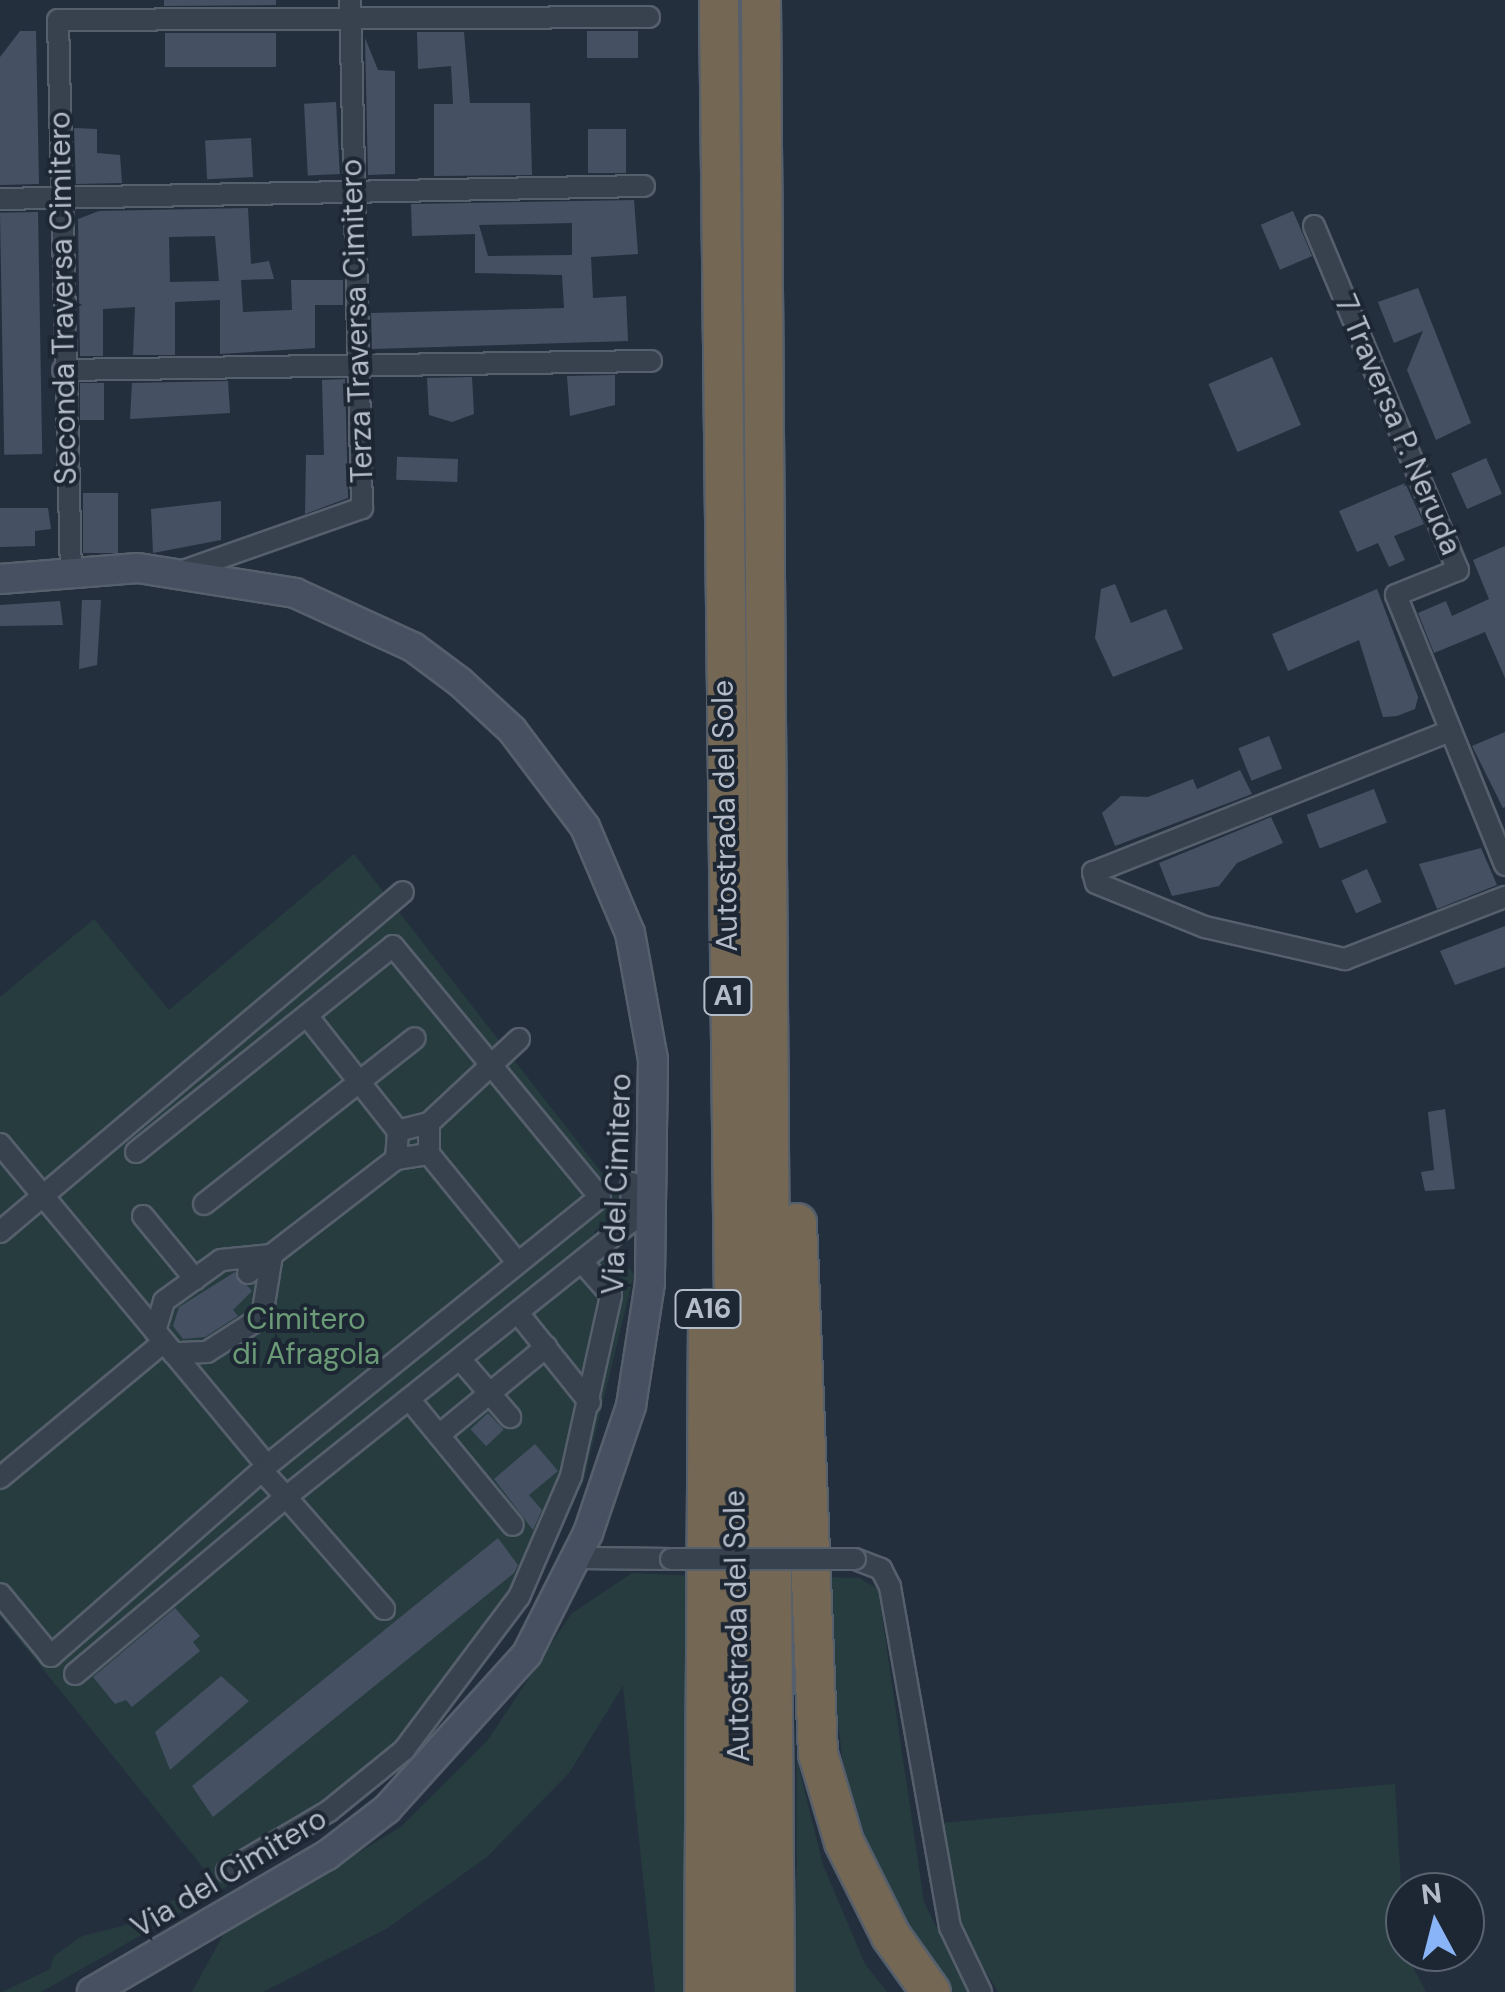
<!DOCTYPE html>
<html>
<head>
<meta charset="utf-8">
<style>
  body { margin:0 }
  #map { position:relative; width:1505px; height:1992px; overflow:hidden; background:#242f3e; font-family:"DM Sans",sans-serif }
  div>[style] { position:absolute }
  .green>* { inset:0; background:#263c3f }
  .building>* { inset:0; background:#455162; transform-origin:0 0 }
  .roads { filter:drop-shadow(2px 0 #565f6c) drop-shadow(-2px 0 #565f6c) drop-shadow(0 2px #565f6c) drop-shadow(0 -2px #565f6c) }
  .street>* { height:20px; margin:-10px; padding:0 10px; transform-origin:10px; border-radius:10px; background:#38414e }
  .secondary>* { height:28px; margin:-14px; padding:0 14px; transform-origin:14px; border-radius:14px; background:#465061 }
  .highway>* { height:38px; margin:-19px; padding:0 19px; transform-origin:19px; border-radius:19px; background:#746855 }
  .bridges { filter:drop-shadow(2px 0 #565f6c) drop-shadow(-2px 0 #565f6c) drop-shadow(0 2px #565f6c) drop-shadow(0 -2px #565f6c) }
  .street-bridge>* { height:20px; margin:-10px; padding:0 10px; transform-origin:10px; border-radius:10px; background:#38414e }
  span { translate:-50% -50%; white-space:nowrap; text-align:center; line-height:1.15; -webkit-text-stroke:8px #1d2633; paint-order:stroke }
  .shield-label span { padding:2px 8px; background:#1d2633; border:2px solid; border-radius:8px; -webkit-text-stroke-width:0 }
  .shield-label { font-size:28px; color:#b4bcc9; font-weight:700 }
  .street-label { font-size:30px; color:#b4bcc9 }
  .park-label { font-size:30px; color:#6b9a76 }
  .north { position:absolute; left:1385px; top:1872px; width:100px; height:100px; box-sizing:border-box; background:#1d2633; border:2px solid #59626f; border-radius:50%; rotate:353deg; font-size:28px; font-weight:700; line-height:40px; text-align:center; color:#b4bcc9 }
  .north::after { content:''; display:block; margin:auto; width:35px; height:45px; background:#8ab4f8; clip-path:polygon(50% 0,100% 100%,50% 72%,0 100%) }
</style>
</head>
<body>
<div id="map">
  <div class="green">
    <i style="clip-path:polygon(354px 854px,626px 1204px,594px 1232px,634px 1274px,584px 1480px,522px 1612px,404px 1761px,317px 1830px,221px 1890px,41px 1992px,2px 1992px,50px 1969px,54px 1956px,82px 1936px,123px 1926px,213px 1880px,0 1616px,0 997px,94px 919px,169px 1010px)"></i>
    <i style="clip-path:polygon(632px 1573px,695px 1576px,693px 1992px,655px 1992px,623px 1686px,569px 1773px,487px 1857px,386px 1929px,263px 1992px,192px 1992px,223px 1935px,402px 1826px,488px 1740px,571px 1614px)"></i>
    <i style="clip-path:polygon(821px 1577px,859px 1578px,878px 1589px,924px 1902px,968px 1992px,948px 1992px,889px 1900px,871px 1855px,843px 1765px)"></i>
    <i style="clip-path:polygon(797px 1760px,823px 1865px,865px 1964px,887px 1992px,796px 1992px)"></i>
    <i style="clip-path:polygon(1395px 1784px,1405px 1952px,1426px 1992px,998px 1992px,960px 1928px,939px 1823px)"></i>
  </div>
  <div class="building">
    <i style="clip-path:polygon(164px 0,276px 0,276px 5px,164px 6px)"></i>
    <i style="clip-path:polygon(20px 31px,36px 31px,39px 184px,0 185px,0 57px)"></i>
    <i style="left:587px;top:31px;width:51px;height:27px"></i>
    <i style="clip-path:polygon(417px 32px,464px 32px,470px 103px,530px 103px,532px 175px,434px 176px,434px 104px,453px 104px,451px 66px,418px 69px)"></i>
    <i style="left:165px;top:33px;width:111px;height:34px"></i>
    <i style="clip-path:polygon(365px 38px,378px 70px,395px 71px,395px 174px,368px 175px)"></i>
    <i style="left:336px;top:102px;width:72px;height:32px;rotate:87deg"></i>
    <i style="clip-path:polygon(74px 128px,97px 129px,97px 153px,120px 155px,122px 183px,76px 184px)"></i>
    <i style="left:588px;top:129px;width:38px;height:44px"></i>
    <i style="left:251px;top:138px;width:39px;height:46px;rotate:87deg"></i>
    <i style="clip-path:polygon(evenodd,634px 200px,638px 254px,591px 257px,593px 298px,626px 296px,628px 341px,372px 349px,371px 313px,564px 308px,562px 275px,475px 273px,475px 234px,412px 236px,411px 204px,634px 200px,572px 223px,572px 255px,488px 256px,479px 225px,572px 223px)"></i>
    <i style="clip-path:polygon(evenodd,248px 208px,251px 264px,269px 261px,274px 279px,241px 280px,243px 312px,292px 310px,291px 280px,343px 280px,343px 305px,315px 305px,315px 348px,220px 354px,220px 300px,175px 302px,175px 355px,133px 355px,135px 307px,103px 309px,103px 356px,80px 356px,78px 219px,99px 211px,248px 208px,215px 236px,219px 281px,170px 282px,169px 237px,215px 236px)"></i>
    <i style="left:1293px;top:211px;width:49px;height:35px;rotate:67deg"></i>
    <i style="left:38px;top:212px;width:242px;height:38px;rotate:89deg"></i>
    <i style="clip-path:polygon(1418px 288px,1471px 423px,1436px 440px,1407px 370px,1423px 331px,1394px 343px,1378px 302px)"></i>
    <i style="left:1272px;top:357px;width:74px;height:69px;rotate:67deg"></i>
    <i style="clip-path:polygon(615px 375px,615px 405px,570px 416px,567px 376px)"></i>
    <i style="clip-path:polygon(472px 377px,474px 414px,452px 422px,429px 415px,427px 378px)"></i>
    <i style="clip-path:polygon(345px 379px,348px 498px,305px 514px,306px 455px,324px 455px,322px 380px)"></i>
    <i style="clip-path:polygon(228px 381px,230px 413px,130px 419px,132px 383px)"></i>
    <i style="left:80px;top:383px;width:24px;height:37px"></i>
    <i style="left:1486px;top:458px;width:39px;height:38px;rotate:66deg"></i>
    <i style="left:458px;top:459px;width:23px;height:61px;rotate:92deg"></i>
    <i style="clip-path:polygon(1405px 483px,1424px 524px,1394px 536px,1405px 560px,1389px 567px,1378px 543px,1357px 552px,1339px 511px)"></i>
    <i style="left:83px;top:493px;width:35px;height:60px"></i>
    <i style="clip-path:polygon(221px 501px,221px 540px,153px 553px,151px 509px)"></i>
    <i style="clip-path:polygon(0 508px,48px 508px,51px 529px,35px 531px,35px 546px,0 547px)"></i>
    <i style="clip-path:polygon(1505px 546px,1505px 678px,1485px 632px,1434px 653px,1418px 613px,1446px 601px,1452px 616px,1489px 599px,1473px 560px)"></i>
    <i style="clip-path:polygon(1115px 584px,1131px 623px,1166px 609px,1183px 649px,1113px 677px,1095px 638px,1101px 589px)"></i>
    <i style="clip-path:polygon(1377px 589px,1418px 697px,1415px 709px,1397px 716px,1383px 717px,1359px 640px,1288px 671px,1272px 634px)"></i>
    <i style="clip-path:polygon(82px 600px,101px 600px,97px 665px,79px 669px)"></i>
    <i style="clip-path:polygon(60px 601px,63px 625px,0 626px,0 605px)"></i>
    <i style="clip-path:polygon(1505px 732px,1505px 807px,1503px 808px,1472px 746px)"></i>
    <i style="left:1269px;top:736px;width:35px;height:33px;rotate:68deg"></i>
    <i style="clip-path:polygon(1240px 770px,1252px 794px,1115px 846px,1102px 813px,1121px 796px,1148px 797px,1193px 779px,1197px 789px)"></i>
    <i style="left:1374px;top:789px;width:36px;height:72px;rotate:69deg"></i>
    <i style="clip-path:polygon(1271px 817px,1283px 843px,1237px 863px,1219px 886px,1172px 896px,1159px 863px)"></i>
    <i style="clip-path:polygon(1481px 848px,1497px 885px,1437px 909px,1419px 864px)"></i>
    <i style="left:1367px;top:869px;width:36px;height:28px;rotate:66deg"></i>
    <i style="clip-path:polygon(1505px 926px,1505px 967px,1455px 985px,1440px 951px)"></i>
    <i style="clip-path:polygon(1445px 1109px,1455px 1189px,1425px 1191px,1421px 1172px,1434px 1170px,1428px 1112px)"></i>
    <i style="clip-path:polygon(235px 1272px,252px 1291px,233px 1310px,238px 1316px,205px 1337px,183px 1339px,173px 1326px,179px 1307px)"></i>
    <i style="left:488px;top:1413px;width:23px;height:24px;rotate:47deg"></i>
    <i style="clip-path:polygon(535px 1444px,558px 1471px,529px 1495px,542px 1510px,533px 1530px,494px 1479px)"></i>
    <i style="clip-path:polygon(498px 1538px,518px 1565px,514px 1573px,213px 1817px,192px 1786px)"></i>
    <i style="clip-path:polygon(175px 1608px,200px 1636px,193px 1642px,200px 1651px,132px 1707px,126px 1700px,115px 1704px,93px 1677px)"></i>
    <i style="clip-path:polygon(221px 1676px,249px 1701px,170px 1770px,155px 1732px)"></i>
  </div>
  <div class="roads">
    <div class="street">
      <i style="left:0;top:199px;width:644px;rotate:-1.16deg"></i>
      <i style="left:1314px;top:226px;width:373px;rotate:67.3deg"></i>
      <i style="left:1458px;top:570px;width:67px;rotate:158deg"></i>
      <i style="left:1396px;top:595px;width:291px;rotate:68deg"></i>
      <i style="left:63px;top:370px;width:588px;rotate:-0.88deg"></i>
      <i style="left:180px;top:572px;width:193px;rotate:-19.4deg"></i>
      <i style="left:362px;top:508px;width:508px;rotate:-91.35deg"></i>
      <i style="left:71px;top:575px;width:555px;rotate:-91.34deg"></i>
      <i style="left:58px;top:20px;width:591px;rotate:-0.29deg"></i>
      <i style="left:1450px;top:731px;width:384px;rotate:158.4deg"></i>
      <i style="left:1093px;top:872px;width:11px;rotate:75deg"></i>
      <i style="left:1096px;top:883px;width:118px;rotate:22deg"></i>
      <i style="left:1205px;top:927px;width:144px;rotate:12.9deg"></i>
      <i style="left:1345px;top:959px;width:172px;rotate:-21.2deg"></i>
      <i style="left:308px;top:1017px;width:145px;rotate:51.7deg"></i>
      <i style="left:429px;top:1123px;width:32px;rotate:166deg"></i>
      <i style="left:398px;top:1131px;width:28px;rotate:94deg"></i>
      <i style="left:396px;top:1159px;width:33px;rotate:-9deg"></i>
      <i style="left:429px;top:1154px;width:31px;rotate:-90deg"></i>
      <i style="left:429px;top:1123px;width:123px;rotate:-43deg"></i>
      <i style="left:0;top:1144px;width:418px;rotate:50.3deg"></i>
      <i style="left:267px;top:1466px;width:288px;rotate:138.7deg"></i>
      <i style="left:51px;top:1656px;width:80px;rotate:-129.4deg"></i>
      <i style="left:136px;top:1152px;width:329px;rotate:-38.7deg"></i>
      <i style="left:393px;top:946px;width:325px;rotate:50.5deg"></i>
      <i style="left:600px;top:1197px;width:428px;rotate:141.1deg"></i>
      <i style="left:429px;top:1154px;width:139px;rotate:50.8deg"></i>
      <i style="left:204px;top:1204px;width:268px;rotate:-38.2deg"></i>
      <i style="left:143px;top:1216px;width:82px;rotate:50.5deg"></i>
      <i style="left:0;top:1232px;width:527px;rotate:-40.15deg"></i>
      <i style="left:248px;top:1273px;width:187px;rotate:-37.6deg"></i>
      <i style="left:518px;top:1313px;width:115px;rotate:51.3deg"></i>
      <i style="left:155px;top:1331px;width:31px;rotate:-73deg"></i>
      <i style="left:164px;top:1301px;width:70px;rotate:-35.7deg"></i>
      <i style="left:221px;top:1260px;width:51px;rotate:-5.6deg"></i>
      <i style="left:272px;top:1255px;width:63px;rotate:99.2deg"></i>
      <i style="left:262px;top:1317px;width:65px;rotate:147.5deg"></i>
      <i style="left:207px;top:1352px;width:34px;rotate:178deg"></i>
      <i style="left:460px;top:1359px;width:77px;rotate:49.2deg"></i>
      <i style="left:409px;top:1399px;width:163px;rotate:50.5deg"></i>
      <i style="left:439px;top:1435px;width:139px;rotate:-39.4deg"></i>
      <i style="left:262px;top:1471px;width:35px;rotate:47deg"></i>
      <i style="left:286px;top:1497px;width:441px;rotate:-38.6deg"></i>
      <i style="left:631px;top:1222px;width:39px;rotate:-89deg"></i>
      <i style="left:0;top:1478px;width:213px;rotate:-39.7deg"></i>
      <i style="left:578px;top:1558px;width:93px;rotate:0.6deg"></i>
      <i style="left:855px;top:1559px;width:28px;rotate:21deg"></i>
      <i style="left:881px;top:1569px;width:20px;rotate:63deg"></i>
      <i style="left:890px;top:1587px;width:345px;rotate:80deg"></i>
      <i style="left:950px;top:1927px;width:72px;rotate:64.5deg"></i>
      <i style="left:75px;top:1674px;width:275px;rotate:-40deg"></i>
      <i style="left:286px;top:1497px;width:149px;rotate:48.8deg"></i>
      <i style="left:227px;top:1871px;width:118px;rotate:-30.5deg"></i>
      <i style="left:329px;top:1811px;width:97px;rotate:-39.1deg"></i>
      <i style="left:404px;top:1750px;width:191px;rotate:-53.1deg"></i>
      <i style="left:519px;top:1597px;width:132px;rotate:-66.7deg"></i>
      <i style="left:571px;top:1476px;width:185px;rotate:-77.5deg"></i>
      <i style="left:611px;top:1295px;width:44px;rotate:-131.3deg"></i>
    </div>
    <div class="secondary">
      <i style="left:0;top:579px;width:138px;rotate:-4.6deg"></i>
      <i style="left:138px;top:568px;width:159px;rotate:9deg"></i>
      <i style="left:295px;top:593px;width:130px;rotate:24.6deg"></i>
      <i style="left:413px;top:647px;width:59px;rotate:36.7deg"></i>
      <i style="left:460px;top:682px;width:71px;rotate:42.7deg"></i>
      <i style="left:512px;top:730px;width:121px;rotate:53deg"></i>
      <i style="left:585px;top:827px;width:115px;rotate:67deg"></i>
      <i style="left:630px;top:933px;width:128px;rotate:79.7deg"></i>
      <i style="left:653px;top:1059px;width:224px;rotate:90.8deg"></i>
      <i style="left:650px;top:1283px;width:124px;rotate:98.8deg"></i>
      <i style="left:631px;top:1406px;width:134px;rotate:108.7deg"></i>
      <i style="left:588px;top:1533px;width:136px;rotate:116.8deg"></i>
      <i style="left:527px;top:1654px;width:209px;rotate:132.1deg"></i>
      <i style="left:387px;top:1809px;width:76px;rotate:142.5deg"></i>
      <i style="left:327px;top:1855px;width:272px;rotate:149.8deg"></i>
    </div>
    <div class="highway">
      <i style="left:719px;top:0;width:1992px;rotate:89.34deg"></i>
      <i style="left:761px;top:0;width:1992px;rotate:89.6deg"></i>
      <i style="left:797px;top:1223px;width:531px;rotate:87.74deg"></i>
      <i style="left:818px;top:1754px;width:92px;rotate:73.5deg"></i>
      <i style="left:844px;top:1842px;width:105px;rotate:63.4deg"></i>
      <i style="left:891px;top:1936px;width:69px;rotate:54.5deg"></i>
      <i style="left:704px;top:1992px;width:683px;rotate:-89.66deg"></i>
    </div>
  </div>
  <div class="bridges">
    <div class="street-bridge">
      <i style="left:671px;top:1559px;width:184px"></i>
    </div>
  </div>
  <div class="shield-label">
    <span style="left:728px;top:996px">A1</span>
    <span style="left:708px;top:1309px">A16</span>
  </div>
  <div class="street-label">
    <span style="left:63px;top:298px;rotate:-91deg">Seconda Traversa Cimitero</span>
    <span style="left:357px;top:321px;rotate:-92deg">Terza Traversa Cimitero</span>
    <span style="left:1398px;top:425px;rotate:67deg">7 Traversa P. Neruda</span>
    <span style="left:725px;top:816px;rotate:-91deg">Autostrada del Sole</span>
    <span style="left:617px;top:1184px;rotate:-88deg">Via del Cimitero</span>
    <span style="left:737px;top:1626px;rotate:-91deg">Autostrada del Sole</span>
    <span style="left:229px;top:1873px;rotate:-31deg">Via del Cimitero</span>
  </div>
  <div class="park-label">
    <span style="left:306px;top:1336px">Cimitero<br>di Afragola</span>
  </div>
  <div class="north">N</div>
</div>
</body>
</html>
